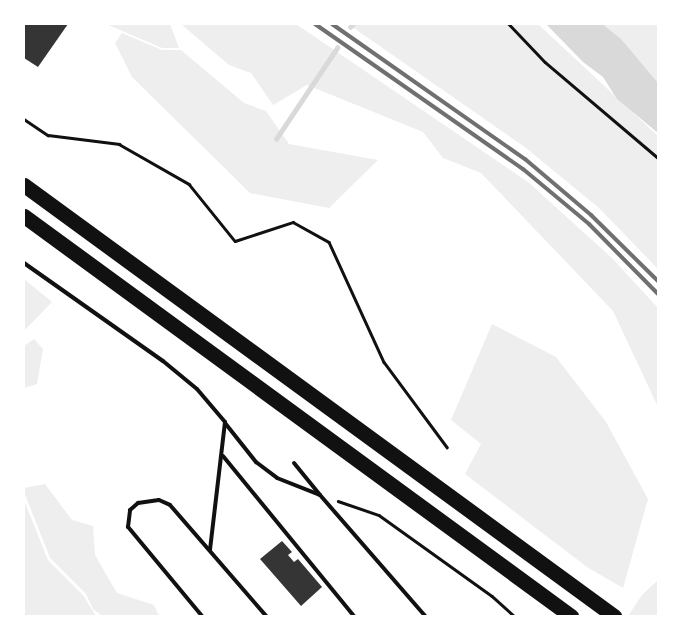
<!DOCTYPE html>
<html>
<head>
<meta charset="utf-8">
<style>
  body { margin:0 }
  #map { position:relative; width:682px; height:640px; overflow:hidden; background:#fff; font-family:"Asap Condensed",sans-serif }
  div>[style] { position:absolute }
  .green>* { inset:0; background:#eee }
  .water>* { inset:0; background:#d9d9d9 }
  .stream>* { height:4.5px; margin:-2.25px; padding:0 2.25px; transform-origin:2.25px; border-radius:2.25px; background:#d9d9d9 }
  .building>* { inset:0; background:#353535 }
  .path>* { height:2.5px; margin:-1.25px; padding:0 1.25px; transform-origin:1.25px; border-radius:1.25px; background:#111 }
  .service>* { height:4px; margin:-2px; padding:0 2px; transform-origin:2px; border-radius:2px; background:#111 }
  .motorway>* { height:15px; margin:-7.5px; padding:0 7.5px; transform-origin:7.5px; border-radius:7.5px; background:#111 }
  .rail>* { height:4px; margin:-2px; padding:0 2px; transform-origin:2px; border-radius:2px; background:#707070 }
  span { translate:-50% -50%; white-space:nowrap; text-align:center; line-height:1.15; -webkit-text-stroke:4px #fff; paint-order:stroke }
  .frame { position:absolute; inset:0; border:25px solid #fff; pointer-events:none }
</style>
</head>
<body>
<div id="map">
  <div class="green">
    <i style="clip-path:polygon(106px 24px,170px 24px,179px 48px,162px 48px)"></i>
    <i style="clip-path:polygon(181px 24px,296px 24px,528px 182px,612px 258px,658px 308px,658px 407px,613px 311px,481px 173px,443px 158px,423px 132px,307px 85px,273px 105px,251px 73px,229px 65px)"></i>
    <i style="clip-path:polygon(348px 24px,538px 24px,658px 136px,658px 269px,599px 208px,526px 148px)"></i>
    <i style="clip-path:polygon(595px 24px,658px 24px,658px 91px)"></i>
    <i style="clip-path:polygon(122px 33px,162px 50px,181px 50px,244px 103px,266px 111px,289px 144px,378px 160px,329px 208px,250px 193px,132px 77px,115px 43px)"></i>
    <i style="clip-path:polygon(24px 279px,52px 302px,24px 331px)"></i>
    <i style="clip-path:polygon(492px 324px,556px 357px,606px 422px,648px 499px,623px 588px,587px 567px,465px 474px,481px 444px,451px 420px)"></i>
    <i style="clip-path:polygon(34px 339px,43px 349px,37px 384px,24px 388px,24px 346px)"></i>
    <i style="clip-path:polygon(45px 484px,72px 520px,93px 526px,95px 555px,117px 593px,154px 605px,159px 616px,102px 616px,93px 609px,86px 594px,50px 558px,24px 492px,24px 488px)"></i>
    <i style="clip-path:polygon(24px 500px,48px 560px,83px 595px,96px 616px,24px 616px)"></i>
    <i style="clip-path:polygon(658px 580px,658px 616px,628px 616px,642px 595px)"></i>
  </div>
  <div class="water">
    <i style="clip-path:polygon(546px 24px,602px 24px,621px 39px,658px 83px,658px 133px,617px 99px,603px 77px,583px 62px)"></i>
  </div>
  <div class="stream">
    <i style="left:350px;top:27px;width:4px;rotate:-45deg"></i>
    <i style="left:276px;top:139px;width:110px;rotate:-56.2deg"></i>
  </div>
  <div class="building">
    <i style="clip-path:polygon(24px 24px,68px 24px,38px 67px,24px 58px)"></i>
    <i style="clip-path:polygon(282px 541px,292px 552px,288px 555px,294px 562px,298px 559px,322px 587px,301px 606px,260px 559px)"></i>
  </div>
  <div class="path">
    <i style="left:509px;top:24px;width:52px;rotate:46.5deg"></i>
    <i style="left:545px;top:62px;width:148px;rotate:40.3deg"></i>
    <i style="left:24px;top:119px;width:29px;rotate:34deg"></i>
    <i style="left:48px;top:135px;width:72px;rotate:7.2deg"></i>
    <i style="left:119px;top:144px;width:81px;rotate:29.7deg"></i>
    <i style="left:189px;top:184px;width:73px;rotate:51.1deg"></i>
    <i style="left:235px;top:241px;width:61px;rotate:-18.1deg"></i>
    <i style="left:293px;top:222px;width:41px;rotate:29.1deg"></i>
    <i style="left:329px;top:242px;width:132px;rotate:65.4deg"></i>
    <i style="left:384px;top:362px;width:106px;rotate:53.5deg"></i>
    <i style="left:338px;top:501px;width:43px;rotate:18.9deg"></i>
    <i style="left:379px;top:515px;width:139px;rotate:35.6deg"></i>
    <i style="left:492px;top:596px;width:30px;rotate:42deg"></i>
  </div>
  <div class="service">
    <i style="left:24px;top:263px;width:170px;rotate:35.2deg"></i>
    <i style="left:163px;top:361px;width:44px;rotate:39.5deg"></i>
    <i style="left:197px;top:389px;width:43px;rotate:49.7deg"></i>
    <i style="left:225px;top:422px;width:129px;rotate:96.7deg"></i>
    <i style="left:225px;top:423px;width:50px;rotate:51.5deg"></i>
    <i style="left:256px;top:462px;width:26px;rotate:37deg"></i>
    <i style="left:277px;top:478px;width:46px;rotate:21.6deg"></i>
    <i style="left:320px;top:495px;width:160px;rotate:49deg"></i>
    <i style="left:223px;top:456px;width:207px;rotate:50.7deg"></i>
    <i style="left:294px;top:463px;width:41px;rotate:50.9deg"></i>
    <i style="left:202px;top:616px;width:116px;rotate:-129.7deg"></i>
    <i style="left:128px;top:527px;width:17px;rotate:-83deg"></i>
    <i style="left:130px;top:510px;width:11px;rotate:-41deg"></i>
    <i style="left:138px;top:503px;width:21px;rotate:-8deg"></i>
    <i style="left:159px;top:500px;width:12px;rotate:24deg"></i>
    <i style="left:170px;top:505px;width:147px;rotate:49.1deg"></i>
  </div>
  <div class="motorway">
    <i style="left:24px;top:185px;width:731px;rotate:36.15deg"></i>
    <i style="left:24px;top:216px;width:678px;rotate:36.18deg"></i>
  </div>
  <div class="rail">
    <i style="left:315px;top:24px;width:254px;rotate:34.9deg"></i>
    <i style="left:523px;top:169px;width:86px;rotate:39.8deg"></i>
    <i style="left:589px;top:224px;width:98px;rotate:45.4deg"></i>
    <i style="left:332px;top:24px;width:236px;rotate:35deg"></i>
    <i style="left:525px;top:159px;width:87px;rotate:40.3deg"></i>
    <i style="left:591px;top:215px;width:94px;rotate:44.6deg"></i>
  </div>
  <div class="frame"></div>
</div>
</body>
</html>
